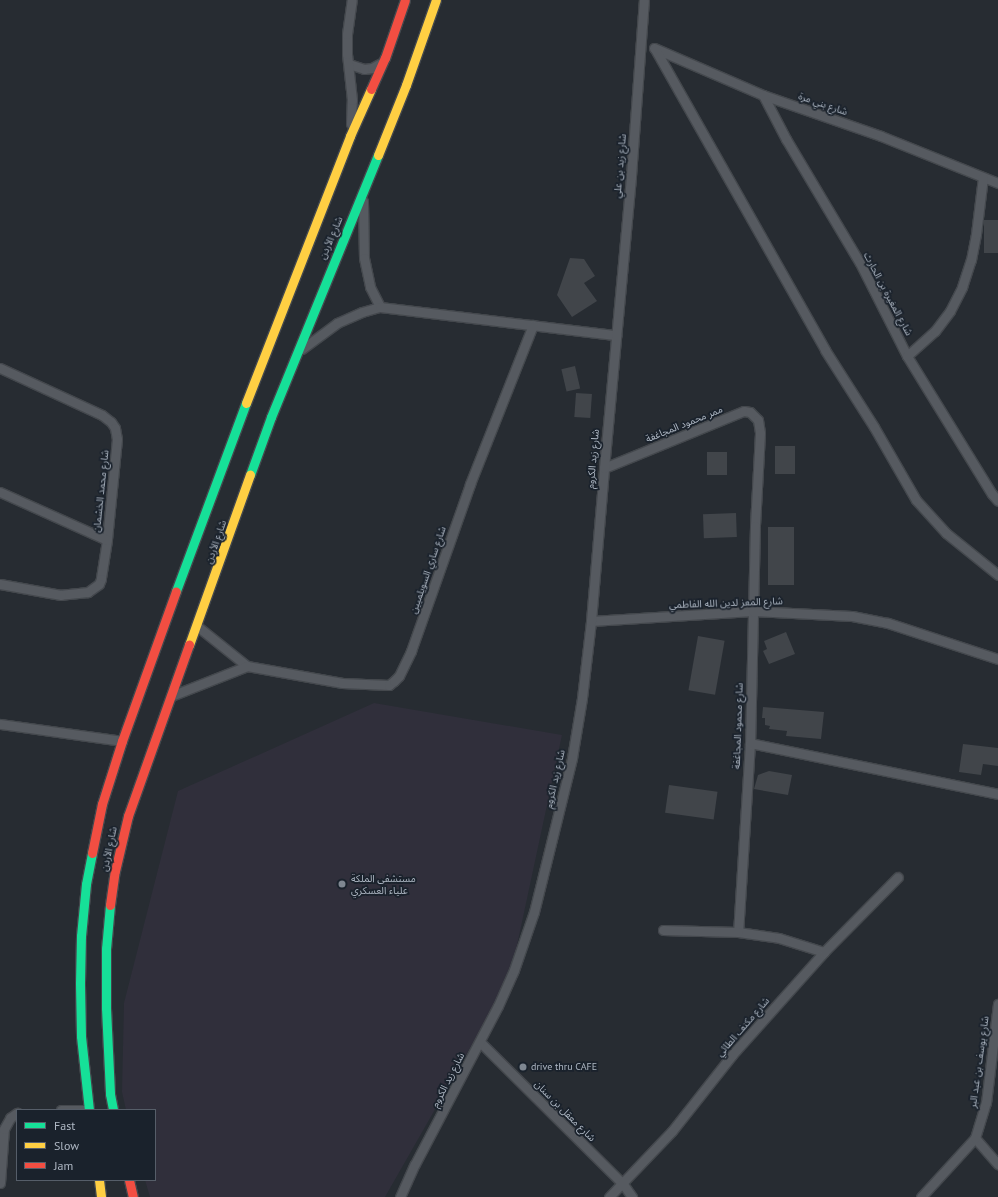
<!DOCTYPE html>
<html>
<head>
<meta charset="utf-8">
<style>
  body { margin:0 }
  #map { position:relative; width:998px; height:1197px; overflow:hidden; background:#272c32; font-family:"PT Sans","Noto Sans Arabic",sans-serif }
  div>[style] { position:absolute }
  .medical>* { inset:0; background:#302f3b }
  .building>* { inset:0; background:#41454a; transform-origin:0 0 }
  .roads { filter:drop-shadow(1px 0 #44484d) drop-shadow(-1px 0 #44484d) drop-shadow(0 1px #44484d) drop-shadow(0 -1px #44484d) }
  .street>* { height:9px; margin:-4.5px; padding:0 4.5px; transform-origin:4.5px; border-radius:4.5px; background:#565a60 }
  .fast>* { height:9px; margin:-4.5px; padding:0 4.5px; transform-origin:4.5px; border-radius:4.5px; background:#16e098 }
  .slow>* { height:9px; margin:-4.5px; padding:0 4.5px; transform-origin:4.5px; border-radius:4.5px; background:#ffcf43 }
  .jam>* { height:9px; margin:-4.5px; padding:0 4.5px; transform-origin:4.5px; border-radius:4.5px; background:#f24e42 }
  .dots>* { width:11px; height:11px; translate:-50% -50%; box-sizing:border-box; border:2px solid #1a222c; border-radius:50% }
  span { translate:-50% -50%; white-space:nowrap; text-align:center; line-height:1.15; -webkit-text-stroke:3.5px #1a222c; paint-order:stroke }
  .street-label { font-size:10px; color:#afb8c4 }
  .poi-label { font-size:10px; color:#afb8c4 }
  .left { translate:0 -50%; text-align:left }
  .legend { position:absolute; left:16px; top:1109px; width:140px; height:72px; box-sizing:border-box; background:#1a222c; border:1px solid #565e69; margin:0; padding:5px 7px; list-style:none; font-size:12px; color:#afb8c4 }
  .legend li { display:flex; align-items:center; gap:8px; height:20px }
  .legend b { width:20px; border:1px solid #565e69 }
</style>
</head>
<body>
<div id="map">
  <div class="medical">
    <i style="clip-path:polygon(374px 703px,562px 735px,510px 978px,385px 1197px,150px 1197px,145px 1180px,155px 1180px,155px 1110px,126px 1110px,122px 1092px,124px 1003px,178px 791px)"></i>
  </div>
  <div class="building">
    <i style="left:984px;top:220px;width:14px;height:33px"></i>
    <i style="clip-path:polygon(570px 258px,584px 259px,595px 276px,584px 283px,597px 301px,572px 317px,557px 295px)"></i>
    <i style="left:575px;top:366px;width:23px;height:14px;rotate:77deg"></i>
    <i style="left:576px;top:393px;width:16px;height:24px;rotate:4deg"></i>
    <i style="left:775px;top:446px;width:20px;height:28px"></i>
    <i style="left:707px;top:452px;width:20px;height:23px"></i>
    <i style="left:736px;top:513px;width:24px;height:33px;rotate:88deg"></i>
    <i style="left:768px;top:527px;width:26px;height:58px"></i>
    <i style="clip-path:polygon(786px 632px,795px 654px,769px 664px,763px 651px,767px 649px,764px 641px)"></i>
    <i style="left:698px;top:636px;width:27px;height:55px;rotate:10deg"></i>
    <i style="clip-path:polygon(763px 707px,824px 712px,821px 739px,786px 736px,787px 731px,769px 729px,770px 726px,765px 725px,765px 718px,762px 718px)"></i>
    <i style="clip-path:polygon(963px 744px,998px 748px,998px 766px,983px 764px,981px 775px,959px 772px)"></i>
    <i style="clip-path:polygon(769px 771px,792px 775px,788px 795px,754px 789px,758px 775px)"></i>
    <i style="left:669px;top:785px;width:49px;height:28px;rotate:8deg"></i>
  </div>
  <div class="roads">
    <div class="street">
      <i style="left:654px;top:48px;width:119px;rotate:23.3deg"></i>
      <i style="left:763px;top:95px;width:125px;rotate:19.2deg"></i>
      <i style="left:881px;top:136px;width:126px;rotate:21.9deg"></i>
      <i style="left:655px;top:49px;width:346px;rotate:60.5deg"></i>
      <i style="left:825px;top:350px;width:91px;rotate:57.5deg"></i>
      <i style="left:874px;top:427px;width:84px;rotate:60.1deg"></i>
      <i style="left:916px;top:500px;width:45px;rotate:47.7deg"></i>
      <i style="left:946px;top:533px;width:67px;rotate:38.9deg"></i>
      <i style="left:349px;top:64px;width:16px;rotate:18deg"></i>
      <i style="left:364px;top:69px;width:8px;rotate:-7deg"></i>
      <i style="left:372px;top:68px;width:10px;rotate:-29deg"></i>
      <i style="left:763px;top:95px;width:50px;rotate:62.4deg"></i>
      <i style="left:786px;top:139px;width:144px;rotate:59.2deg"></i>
      <i style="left:860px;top:263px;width:104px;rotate:63.2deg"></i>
      <i style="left:907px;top:356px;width:162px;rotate:58.4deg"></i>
      <i style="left:992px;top:494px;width:9px;rotate:49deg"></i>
      <i style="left:351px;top:124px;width:24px;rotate:-88deg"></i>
      <i style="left:352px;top:100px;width:46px;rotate:-96.2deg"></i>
      <i style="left:347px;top:54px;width:20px;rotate:-90deg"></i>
      <i style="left:347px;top:34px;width:34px;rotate:-82deg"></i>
      <i style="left:363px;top:201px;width:57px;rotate:89deg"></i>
      <i style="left:364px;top:258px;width:30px;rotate:78deg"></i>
      <i style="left:370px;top:287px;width:22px;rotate:63deg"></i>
      <i style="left:302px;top:349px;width:44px;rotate:-36.6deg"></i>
      <i style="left:337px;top:323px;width:27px;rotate:-24deg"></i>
      <i style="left:362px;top:312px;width:19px;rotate:-16deg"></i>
      <i style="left:380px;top:307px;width:238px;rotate:6.8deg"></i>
      <i style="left:907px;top:356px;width:38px;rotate:-42deg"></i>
      <i style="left:935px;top:331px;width:25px;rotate:-53deg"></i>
      <i style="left:950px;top:311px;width:27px;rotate:-63deg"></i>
      <i style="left:962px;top:287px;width:28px;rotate:-72deg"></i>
      <i style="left:971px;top:260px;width:26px;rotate:-79deg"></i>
      <i style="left:976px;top:234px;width:57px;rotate:-83deg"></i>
      <i style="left:0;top:368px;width:112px;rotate:24.7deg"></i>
      <i style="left:102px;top:415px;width:11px;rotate:38deg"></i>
      <i style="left:111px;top:422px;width:7px;rotate:56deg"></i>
      <i style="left:115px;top:428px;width:11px;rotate:80deg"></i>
      <i style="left:117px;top:439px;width:101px;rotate:95.7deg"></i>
      <i style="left:107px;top:540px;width:39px;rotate:99deg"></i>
      <i style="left:101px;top:579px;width:5px;rotate:112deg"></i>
      <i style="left:99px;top:584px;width:14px;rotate:144deg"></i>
      <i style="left:88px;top:592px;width:27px;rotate:174deg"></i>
      <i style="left:61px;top:595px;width:62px;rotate:-169.8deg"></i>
      <i style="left:604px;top:468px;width:151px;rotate:-22.2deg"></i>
      <i style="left:744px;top:411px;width:6px;rotate:9deg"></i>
      <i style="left:750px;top:412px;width:11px;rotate:45deg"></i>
      <i style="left:758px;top:420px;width:13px;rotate:81deg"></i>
      <i style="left:760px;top:433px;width:93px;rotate:93.1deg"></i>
      <i style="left:755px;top:526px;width:217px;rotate:91.3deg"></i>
      <i style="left:750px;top:743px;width:189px;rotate:93.6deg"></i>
      <i style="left:738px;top:932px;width:41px;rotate:8.3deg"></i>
      <i style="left:779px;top:938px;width:47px;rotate:17.3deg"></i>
      <i style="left:0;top:492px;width:117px;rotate:24.2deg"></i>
      <i style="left:591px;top:621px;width:162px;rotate:-3.5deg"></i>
      <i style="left:753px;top:611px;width:99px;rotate:2.9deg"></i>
      <i style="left:852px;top:616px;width:37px;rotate:11deg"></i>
      <i style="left:888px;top:623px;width:116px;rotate:18.1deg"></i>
      <i style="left:197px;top:626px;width:64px;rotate:38.7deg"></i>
      <i style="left:247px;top:666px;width:97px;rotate:10.1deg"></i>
      <i style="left:342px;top:683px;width:47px;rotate:2.4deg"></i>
      <i style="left:389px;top:685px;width:6px;rotate:-39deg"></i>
      <i style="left:394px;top:681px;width:7px;rotate:-45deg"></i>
      <i style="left:399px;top:676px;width:28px;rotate:-64deg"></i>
      <i style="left:411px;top:651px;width:177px;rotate:-70.5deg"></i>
      <i style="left:470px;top:484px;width:171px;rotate:-68.4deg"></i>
      <i style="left:171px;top:696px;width:82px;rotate:-21.5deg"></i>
      <i style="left:0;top:724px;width:123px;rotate:7.9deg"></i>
      <i style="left:750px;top:743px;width:253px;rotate:11.6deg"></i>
      <i style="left:663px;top:930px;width:75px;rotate:1.5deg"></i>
      <i style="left:480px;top:1042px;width:202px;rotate:44.8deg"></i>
      <i style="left:623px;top:1184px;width:16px;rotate:55deg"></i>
      <i style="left:61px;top:1110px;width:28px"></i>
      <i style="left:975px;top:1138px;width:35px;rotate:49deg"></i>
      <i style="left:0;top:1183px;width:54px;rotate:-85.8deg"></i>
      <i style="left:4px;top:1129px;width:13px;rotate:-61deg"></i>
      <i style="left:10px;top:1118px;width:9px;rotate:-36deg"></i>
      <i style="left:400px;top:1197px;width:36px;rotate:-66deg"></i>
      <i style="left:415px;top:1164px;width:178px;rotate:-62.3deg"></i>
      <i style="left:498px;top:1006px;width:39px;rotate:-66deg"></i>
      <i style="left:514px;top:970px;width:61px;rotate:-71deg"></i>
      <i style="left:534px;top:912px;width:159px;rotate:-76.1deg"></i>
      <i style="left:572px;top:758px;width:61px;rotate:-80.5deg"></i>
      <i style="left:582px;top:698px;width:78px;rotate:-83.3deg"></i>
      <i style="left:591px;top:621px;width:154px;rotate:-85.1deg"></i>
      <i style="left:604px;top:468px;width:293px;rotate:-84.7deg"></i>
      <i style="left:631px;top:176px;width:176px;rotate:-85.8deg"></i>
      <i style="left:609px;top:1197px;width:91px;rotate:-46.3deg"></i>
      <i style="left:672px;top:1131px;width:97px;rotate:-51.7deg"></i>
      <i style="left:732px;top:1055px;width:138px;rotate:-48.2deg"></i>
      <i style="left:824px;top:952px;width:105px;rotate:-45.4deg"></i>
      <i style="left:921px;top:1197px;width:80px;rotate:-47.5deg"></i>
      <i style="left:975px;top:1138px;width:37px;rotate:-73deg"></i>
      <i style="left:986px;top:1103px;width:100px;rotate:-83.1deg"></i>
    </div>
    <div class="fast">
      <i style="left:250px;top:475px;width:62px;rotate:-70.1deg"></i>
      <i style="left:271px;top:417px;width:283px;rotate:-67.8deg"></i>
      <i style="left:176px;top:591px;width:201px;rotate:-69.6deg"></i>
      <i style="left:110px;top:905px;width:44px;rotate:95.2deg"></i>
      <i style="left:106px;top:949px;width:59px;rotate:90deg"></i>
      <i style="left:106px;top:1008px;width:86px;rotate:87.3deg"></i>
      <i style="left:110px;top:1094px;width:16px;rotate:79deg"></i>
      <i style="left:89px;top:1110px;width:74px;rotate:-96.2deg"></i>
      <i style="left:81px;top:1036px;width:53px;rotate:-91.1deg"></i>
      <i style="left:80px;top:983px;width:47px;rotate:-88.8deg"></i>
      <i style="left:81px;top:936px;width:52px;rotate:-84.5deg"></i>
      <i style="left:86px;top:884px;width:32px;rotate:-79deg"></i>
    </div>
    <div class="slow">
      <i style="left:378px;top:155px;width:75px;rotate:-68.2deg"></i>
      <i style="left:406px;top:85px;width:90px;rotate:-70.6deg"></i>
      <i style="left:246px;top:403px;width:287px;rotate:-68.7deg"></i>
      <i style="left:350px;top:136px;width:51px;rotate:-65.9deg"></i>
      <i style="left:189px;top:645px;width:181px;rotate:-70.3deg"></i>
      <i style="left:99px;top:1180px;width:17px;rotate:83deg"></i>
    </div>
    <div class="jam">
      <i style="left:371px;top:89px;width:34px;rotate:-66deg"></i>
      <i style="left:385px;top:58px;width:61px;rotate:-71deg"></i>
      <i style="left:92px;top:853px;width:50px;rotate:-78.5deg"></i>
      <i style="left:102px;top:804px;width:66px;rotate:-72.4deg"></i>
      <i style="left:122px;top:741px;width:159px;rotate:-70.2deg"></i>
      <i style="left:110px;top:905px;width:34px;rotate:-82deg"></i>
      <i style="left:115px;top:871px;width:57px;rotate:-76.7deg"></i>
      <i style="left:128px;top:816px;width:182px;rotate:-70.4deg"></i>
      <i style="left:129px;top:1180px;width:17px;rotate:77deg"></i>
    </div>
  </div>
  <div class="dots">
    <i style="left:342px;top:884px;background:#7f8791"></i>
    <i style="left:523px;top:1067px;background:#7f8791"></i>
  </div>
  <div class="street-label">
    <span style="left:823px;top:104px;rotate:19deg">شارع بني مرة</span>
    <span style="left:620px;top:166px;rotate:-85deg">شارع زيد بن علي</span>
    <span style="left:331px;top:238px;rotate:-67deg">شارع الأردن</span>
    <span style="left:888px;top:294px;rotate:62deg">شارع المغيرة بن الحارث</span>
    <span style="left:684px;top:424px;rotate:-22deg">ممر محمود المجاغفة</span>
    <span style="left:593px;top:459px;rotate:-85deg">شارع زيد الكروم</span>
    <span style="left:101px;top:491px;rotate:-84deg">شارع محمد الخشمان</span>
    <span style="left:216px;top:542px;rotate:-71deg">شارع الأردن</span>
    <span style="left:428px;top:570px;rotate:-71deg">شارع ساري السويلميين</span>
    <span style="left:726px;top:603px;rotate:-2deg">شارع المعز لدين الله الفاطمي</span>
    <span style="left:738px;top:726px;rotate:-88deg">شارع محمود المجاغفة</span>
    <span style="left:555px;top:779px;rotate:-77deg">شارع زيد الكروم</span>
    <span style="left:109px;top:849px;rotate:-78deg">شارع الأردن</span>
    <span style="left:743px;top:1027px;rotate:-49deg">شارع مكنف الطائي</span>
    <span style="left:979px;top:1062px;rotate:-82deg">شارع يوسف بن عبد البر</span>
    <span style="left:448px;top:1080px;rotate:-63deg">شارع زيد الكروم</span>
    <span style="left:565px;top:1111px;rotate:45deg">شارع معقل بن سنان</span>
  </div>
  <div class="poi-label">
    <span class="left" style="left:351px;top:884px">مستشفى الملكة<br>علياء العسكري</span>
    <span class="left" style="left:531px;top:1067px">drive thru CAFE</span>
  </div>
  <ul class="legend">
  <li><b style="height:5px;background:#16e098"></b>Fast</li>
  <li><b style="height:5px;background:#ffcf43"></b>Slow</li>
  <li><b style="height:5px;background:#f24e42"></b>Jam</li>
  </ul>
</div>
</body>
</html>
